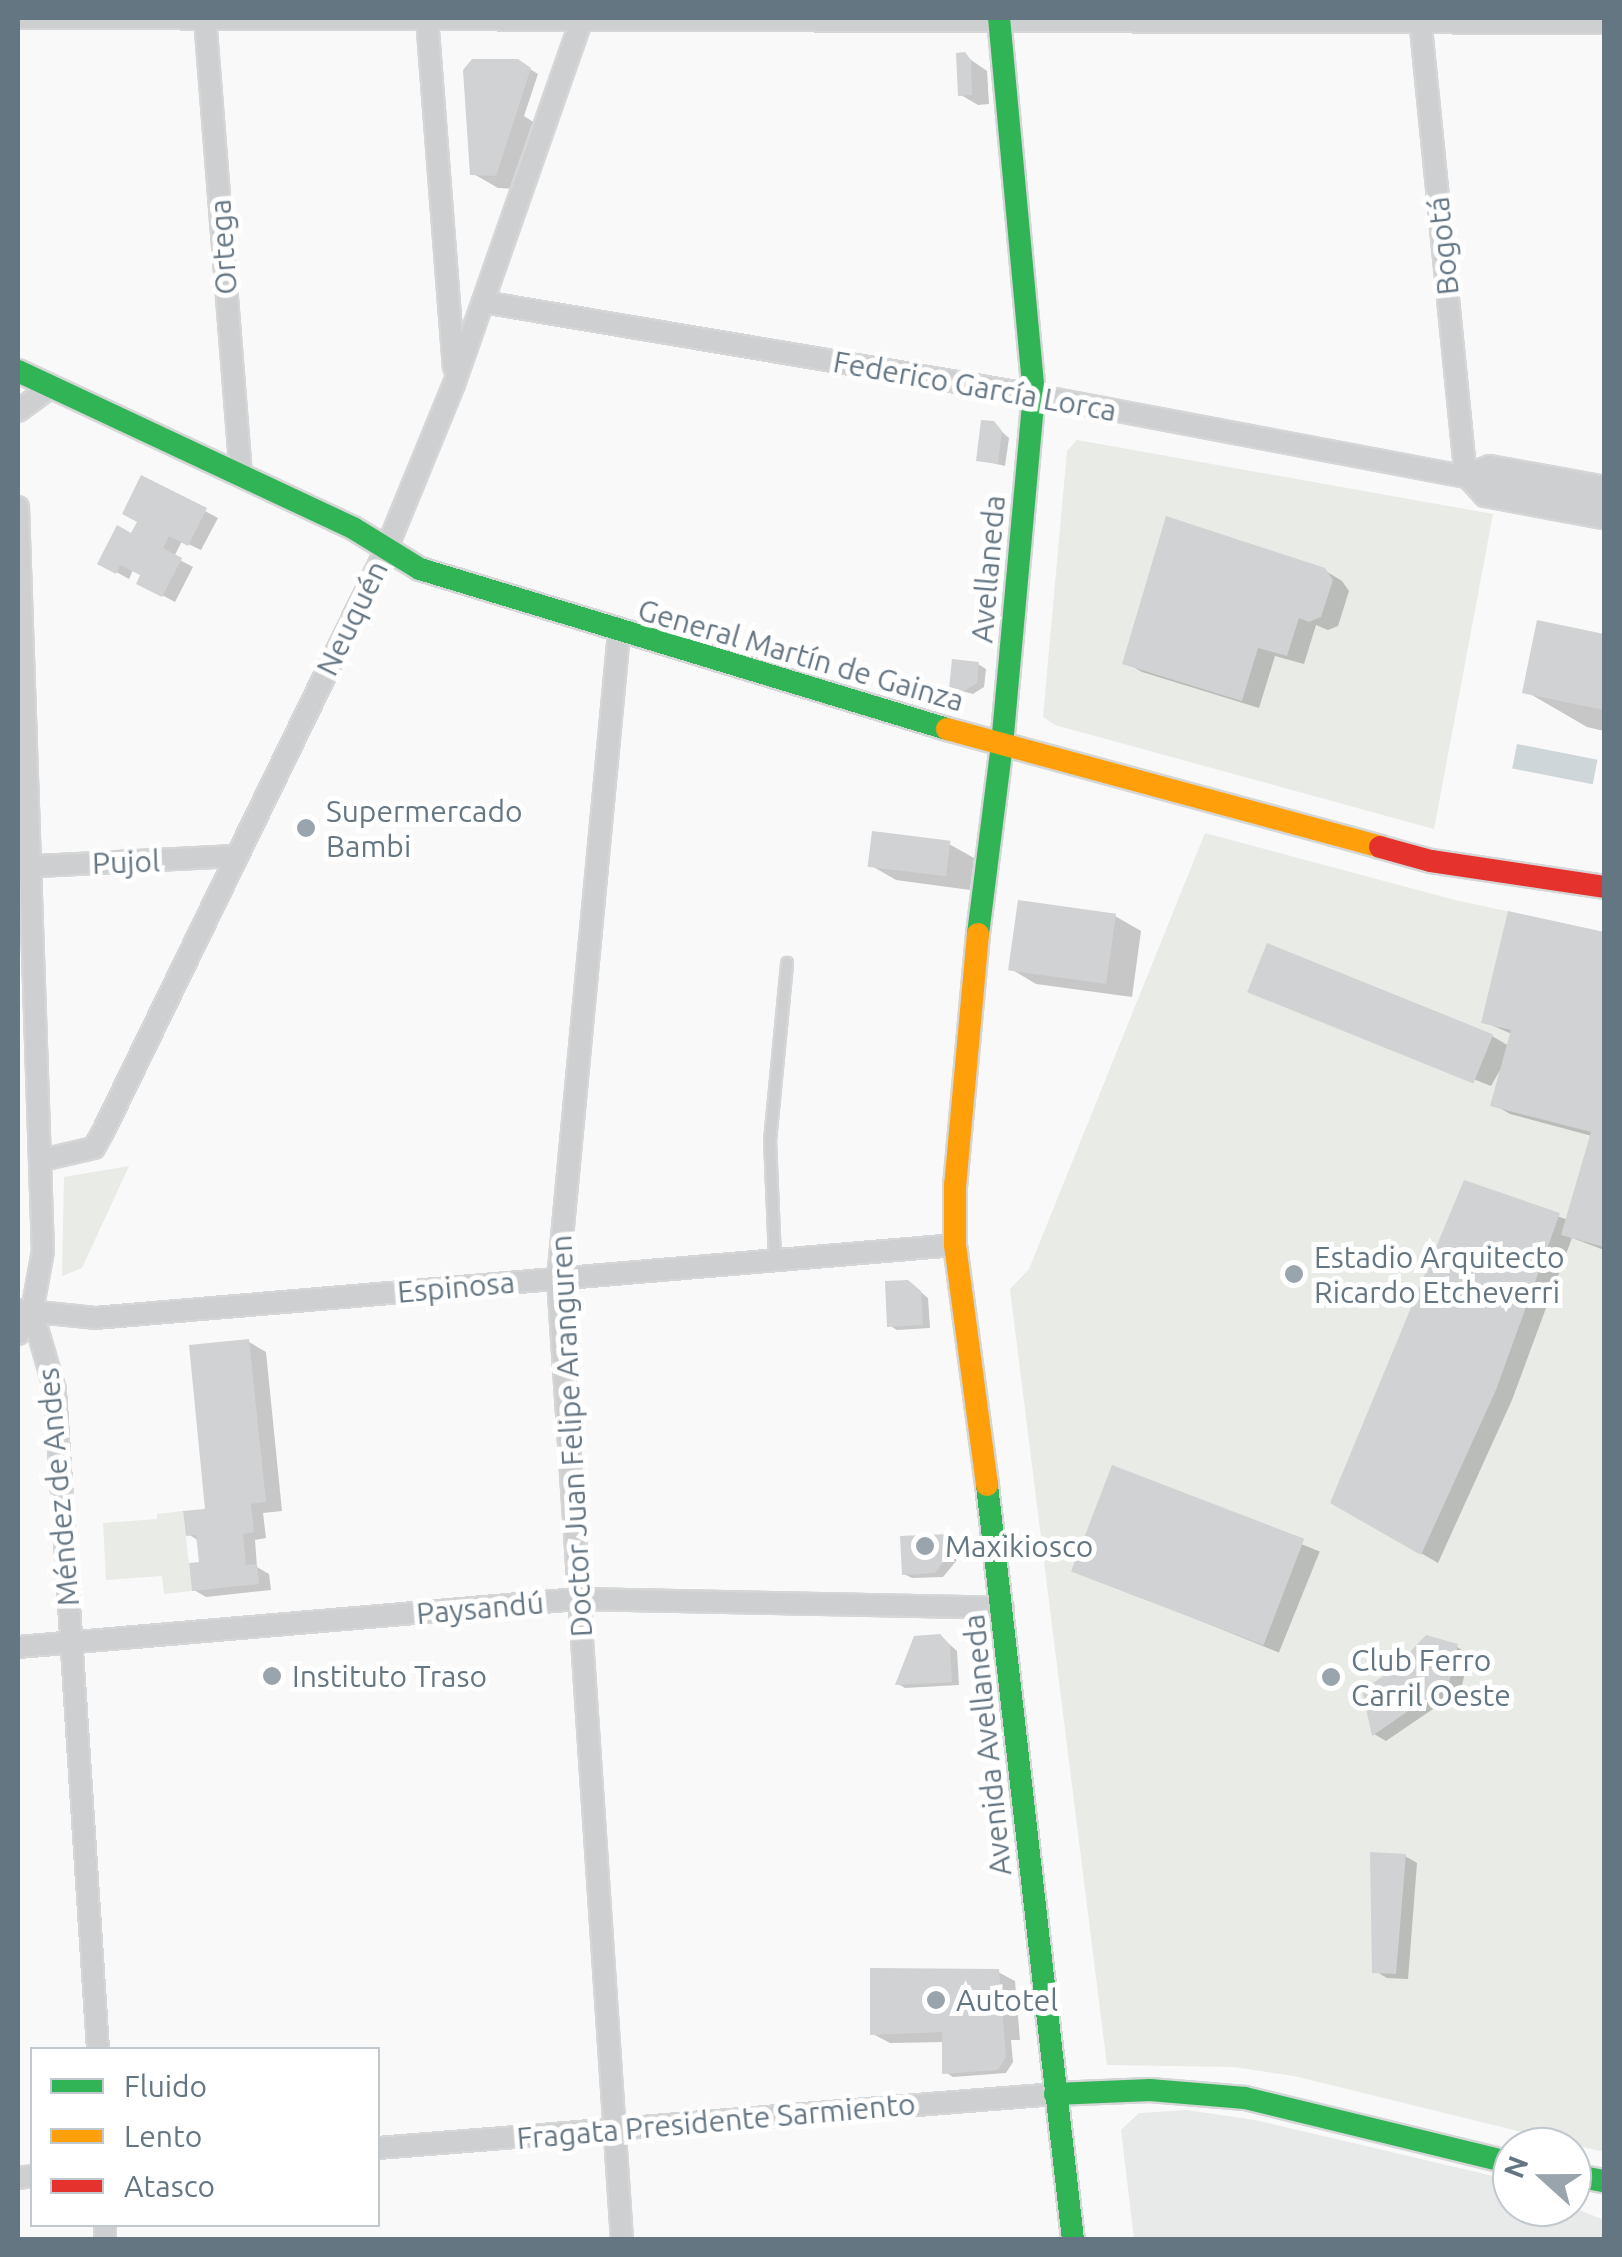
<!DOCTYPE html>
<html>
<head>
<meta charset="utf-8">
<style>
  body { margin:0 }
  #map { position:relative; width:1622px; height:2257px; overflow:hidden; background:#f9f9f9; font-family:Ubuntu,sans-serif }
  div>[style] { position:absolute }
  .built>* { inset:0; background:#e8e9e9 }
  .green>* { inset:0; background:#e8ebe6 }
  .water>* { inset:0; background:#ced6d9; transform-origin:0 0 }
  .shadow>* { inset:0; background:#0003; transform-origin:0 0 }
  .building>* { inset:0; background:#d0d2d3; transform-origin:0 0 }
  .roads { filter:drop-shadow(2px 0 #d5d6d7) drop-shadow(-2px 0 #d5d6d7) drop-shadow(0 2px #d5d6d7) drop-shadow(0 -2px #d5d6d7) }
  .lane>* { height:10px; margin:-5px; padding:0 5px; transform-origin:5px; border-radius:5px; background:#cecfd0 }
  .street>* { height:20px; margin:-10px; padding:0 10px; transform-origin:10px; border-radius:10px; background:#cecfd0 }
  .fast>* { height:22px; margin:-11px; padding:0 11px; transform-origin:11px; border-radius:11px; background:#30b455 }
  .slow>* { height:22px; margin:-11px; padding:0 11px; transform-origin:11px; border-radius:11px; background:#ff9f0a }
  .jam>* { height:22px; margin:-11px; padding:0 11px; transform-origin:11px; border-radius:11px; background:#e5322d }
  .dots>* { width:28px; height:28px; translate:-50% -50%; box-sizing:border-box; border:5px solid #fff; border-radius:50% }
  span { translate:-50% -50%; white-space:nowrap; text-align:center; line-height:1.15; -webkit-text-stroke:10px #fff; paint-order:stroke }
  .street-label { font-size:30px; color:#657683 }
  .poi-label { font-size:30px; color:#657683 }
  .left { translate:0 -50%; text-align:left }
  .frame { position:absolute; inset:0; border:20px solid #657683; pointer-events:none }
  .legend { position:absolute; left:30px; top:2047px; width:350px; height:180px; box-sizing:border-box; background:#fff; border:2px solid #c1c8cd; margin:0; padding:12px 18px; list-style:none; font-size:30px; color:#657683 }
  .legend li { display:flex; align-items:center; gap:20px; height:50px }
  .legend b { width:50px; border:2px solid #c1c8cd }
  .north { position:absolute; left:1492px; top:2127px; width:100px; height:100px; box-sizing:border-box; background:#fff; border:2px solid #c1c8cd; border-radius:50%; rotate:291deg; font-size:28px; font-weight:700; line-height:40px; text-align:center; color:#657683 }
  .north::after { content:''; display:block; margin:auto; width:35px; height:45px; background:#99a4ac; clip-path:polygon(50% 0,100% 100%,50% 72%,0 100%) }
</style>
</head>
<body>
<div id="map">
  <div class="built">
    <i style="clip-path:polygon(1187px 2110px,1255px 2120px,1506px 2179px,1512px 2181px,1512px 2207px,1572px 2207px,1604px 2220px,1604px 2239px,1134px 2239px,1121px 2130px,1139px 2113px)"></i>
  </div>
  <div class="green">
    <i style="clip-path:polygon(1077px 440px,1493px 514px,1434px 829px,1055px 725px,1043px 717px,1067px 451px)"></i>
    <i style="clip-path:polygon(1205px 833px,1455px 900px,1604px 932px,1604px 2152px,1294px 2076px,1234px 2067px,1107px 2065px,1010px 1289px,1029px 1269px)"></i>
    <i style="clip-path:polygon(129px 1166px,82px 1268px,62px 1276px,64px 1177px)"></i>
    <i style="clip-path:polygon(183px 1511px,192px 1591px,164px 1594px,162px 1576px,106px 1580px,103px 1523px,157px 1519px,157px 1514px)"></i>
  </div>
  <div class="water">
    <i style="left:1517px;top:744px;width:82px;height:25px;rotate:11deg"></i>
  </div>
  <div class="shadow">
    <i style="clip-path:polygon(964px 55px,987px 71px,989px 104px,978px 105px,961px 95px)"></i>
    <i style="clip-path:polygon(517px 61px,538px 74px,524px 116px,541px 127px,522px 189px,498px 188px,472px 173px)"></i>
    <i style="clip-path:polygon(993px 424px,1009px 438px,1005px 466px,979px 460px)"></i>
    <i style="clip-path:polygon(143px 478px,218px 518px,201px 550px,182px 541px,174px 557px,193px 567px,175px 602px,139px 583px,143px 575px,133px 570px,129px 579px,100px 563px,132px 536px,140px 521px)"></i>
    <i style="clip-path:polygon(1324px 570px,1342px 581px,1349px 591px,1338px 626px,1328px 630px,1316px 625px,1304px 664px,1275px 656px,1259px 708px,1142px 672px,1125px 662px)"></i>
    <i style="clip-path:polygon(1539px 622px,1604px 636px,1604px 731px,1587px 727px,1525px 691px)"></i>
    <i style="clip-path:polygon(978px 664px,986px 669px,984px 687px,973px 694px,951px 688px)"></i>
    <i style="clip-path:polygon(949px 844px,974px 858px,970px 890px,896px 880px,870px 865px)"></i>
    <i style="clip-path:polygon(1510px 914px,1604px 935px,1604px 1250px,1572px 1238px,1512px 1400px,1438px 1563px,1333px 1502px,1465px 1183px,1568px 1220px,1592px 1136px,1510px 1114px,1493px 1104px,1504px 1063px,1491px 1086px,1251px 991px,1492px 1036px,1509px 1046px,1512px 1034px,1484px 1022px)"></i>
    <i style="clip-path:polygon(1115px 916px,1141px 931px,1132px 997px,1036px 984px,1011px 969px)"></i>
    <i style="clip-path:polygon(916px 1288px,928px 1298px,930px 1328px,897px 1330px,889px 1325px)"></i>
    <i style="clip-path:polygon(249px 1342px,266px 1352px,282px 1511px,263px 1513px,266px 1538px,255px 1540px,257px 1567px,269px 1574px,271px 1590px,206px 1597px,194px 1590px,202px 1564px,199px 1541px,188px 1534px,214px 1511px)"></i>
    <i style="left:1113px;top:1468px;width:223px;height:109px;rotate:22deg"></i>
    <i style="clip-path:polygon(948px 1537px,956px 1541px,957px 1560px,943px 1577px,912px 1578px,904px 1574px)"></i>
    <i style="clip-path:polygon(940px 1636px,957px 1651px,959px 1685px,905px 1688px,898px 1684px)"></i>
    <i style="clip-path:polygon(1457px 1647px,1469px 1654px,1461px 1690px,1386px 1741px,1374px 1734px)"></i>
    <i style="clip-path:polygon(1405px 1856px,1417px 1863px,1408px 1979px,1387px 1978px,1375px 1971px)"></i>
    <i style="clip-path:polygon(998px 1972px,1015px 1981px,1020px 2040px,1011px 2040px,1013px 2062px,1006px 2073px,953px 2077px,945px 2072px,944px 2042px,890px 2043px,873px 2034px)"></i>
  </div>
  <div class="building">
    <i style="clip-path:polygon(965px 52px,971px 60px,972px 95px,958px 96px,956px 53px)"></i>
    <i style="clip-path:polygon(472px 59px,518px 59px,531px 68px,496px 176px,470px 175px,463px 70px)"></i>
    <i style="clip-path:polygon(981px 420px,994px 421px,1002px 431px,998px 464px,976px 461px)"></i>
    <i style="clip-path:polygon(141px 475px,207px 508px,188px 546px,169px 536px,163px 548px,182px 558px,162px 597px,136px 584px,140px 575px,120px 565px,116px 574px,97px 564px,117px 525px,131px 533px,137px 522px,122px 514px)"></i>
    <i style="clip-path:polygon(1166px 516px,1325px 568px,1333px 580px,1321px 617px,1309px 622px,1299px 618px,1287px 656px,1258px 648px,1242px 701px,1122px 664px)"></i>
    <i style="clip-path:polygon(1537px 620px,1604px 634px,1604px 710px,1522px 693px)"></i>
    <i style="clip-path:polygon(952px 659px,979px 662px,977px 683px,964px 691px,949px 689px)"></i>
    <i style="left:872px;top:831px;width:79px;height:36px;rotate:7deg"></i>
    <i style="left:1018px;top:900px;width:99px;height:71px;rotate:8deg"></i>
    <i style="clip-path:polygon(1508px 911px,1604px 932px,1604px 1247px,1561px 1235px,1591px 1132px,1490px 1106px,1511px 1030px,1481px 1023px)"></i>
    <i style="left:1267px;top:943px;width:244px;height:53px;rotate:22deg"></i>
    <i style="clip-path:polygon(1464px 1180px,1560px 1213px,1496px 1390px,1421px 1555px,1330px 1503px)"></i>
    <i style="clip-path:polygon(908px 1280px,921px 1291px,923px 1325px,887px 1327px,885px 1281px)"></i>
    <i style="clip-path:polygon(249px 1339px,266px 1502px,251px 1504px,254px 1532px,243px 1534px,246px 1565px,257px 1564px,259px 1584px,192px 1591px,189px 1563px,199px 1562px,196px 1535px,186px 1536px,183px 1511px,205px 1509px,189px 1345px)"></i>
    <i style="left:1112px;top:1465px;width:206px;height:114px;rotate:21deg"></i>
    <i style="clip-path:polygon(949px 1534px,949px 1555px,935px 1573px,902px 1575px,900px 1536px)"></i>
    <i style="clip-path:polygon(940px 1634px,950px 1645px,952px 1682px,895px 1685px,914px 1636px)"></i>
    <i style="clip-path:polygon(1426px 1635px,1458px 1644px,1449px 1683px,1372px 1736px,1362px 1690px,1394px 1669px)"></i>
    <i style="clip-path:polygon(1370px 1852px,1406px 1854px,1396px 1974px,1372px 1973px)"></i>
    <i style="clip-path:polygon(870px 1968px,999px 1969px,1006px 2057px,998px 2070px,942px 2074px,942px 2032px,870px 2035px)"></i>
  </div>
  <div class="roads">
    <div class="lane">
      <i style="left:775px;top:1259px;width:118px;rotate:-92.4deg"></i>
      <i style="left:770px;top:1141px;width:179px;rotate:-84.5deg"></i>
    </div>
    <div class="street">
      <i style="left:18px;top:18px;width:1586px;rotate:0.18deg"></i>
      <i style="left:205px;top:18px;width:459px;rotate:85.5deg"></i>
      <i style="left:427px;top:18px;width:350px;rotate:85.6deg"></i>
      <i style="left:1420px;top:18px;width:459px;rotate:84.3deg"></i>
      <i style="left:483px;top:302px;width:559px;rotate:9.58deg"></i>
      <i style="left:1034px;top:395px;width:580px;rotate:10.73deg"></i>
      <i style="left:18px;top:411px;width:41px;rotate:-36deg"></i>
      <i style="left:1472px;top:473px;width:19px;rotate:-21deg"></i>
      <i style="left:1490px;top:466px;width:116px;rotate:10.4deg"></i>
      <i style="left:1466px;top:475px;width:28px;rotate:48deg"></i>
      <i style="left:1485px;top:496px;width:121px;rotate:10.5deg"></i>
      <i style="left:18px;top:507px;width:744px;rotate:88.08deg"></i>
      <i style="left:43px;top:1251px;width:61px;rotate:100.4deg"></i>
      <i style="left:32px;top:1311px;width:82px;rotate:73.8deg"></i>
      <i style="left:55px;top:1390px;width:661px;rotate:86.27deg"></i>
      <i style="left:619px;top:633px;width:649px;rotate:95.39deg"></i>
      <i style="left:558px;top:1279px;width:963px;rotate:86.19deg"></i>
      <i style="left:18px;top:867px;width:217px;rotate:-2.9deg"></i>
      <i style="left:42px;top:1160px;width:53px;rotate:-13deg"></i>
      <i style="left:94px;top:1148px;width:18px;rotate:-61deg"></i>
      <i style="left:103px;top:1132px;width:647px;rotate:-64.07deg"></i>
      <i style="left:386px;top:550px;width:179px;rotate:-67.7deg"></i>
      <i style="left:454px;top:384px;width:388px;rotate:-70.7deg"></i>
      <i style="left:18px;top:1310px;width:77px;rotate:5.9deg"></i>
      <i style="left:95px;top:1318px;width:863px;rotate:-4.85deg"></i>
      <i style="left:18px;top:1334px;width:27px;rotate:-59deg"></i>
      <i style="left:18px;top:1647px;width:562px;rotate:-4.9deg"></i>
      <i style="left:578px;top:1599px;width:425px;rotate:1.2deg"></i>
      <i style="left:378px;top:2148px;width:679px;rotate:-4.56deg"></i>
      <i style="left:18px;top:2178px;width:14px;rotate:-8deg"></i>
      <i style="left:105px;top:2240px;width:16px;rotate:-90deg"></i>
    </div>
    <div class="fast">
      <i style="left:18px;top:371px;width:370px;rotate:25.1deg"></i>
      <i style="left:353px;top:528px;width:79px;rotate:31.5deg"></i>
      <i style="left:420px;top:569px;width:551px;rotate:16.89deg"></i>
      <i style="left:978px;top:934px;width:191px;rotate:-82.8deg"></i>
      <i style="left:1002px;top:745px;width:351px;rotate:-84.8deg"></i>
      <i style="left:1034px;top:395px;width:379px;rotate:-95.3deg"></i>
      <i style="left:987px;top:1485px;width:760px;rotate:83.5deg"></i>
      <i style="left:1055px;top:2094px;width:95px;rotate:-2.4deg"></i>
      <i style="left:1150px;top:2090px;width:95px;rotate:4.8deg"></i>
      <i style="left:1245px;top:2098px;width:275px;rotate:13.7deg"></i>
      <i style="left:1572px;top:2175px;width:33px;rotate:11deg"></i>
    </div>
    <div class="slow">
      <i style="left:947px;top:729px;width:449px;rotate:15.2deg"></i>
      <i style="left:978px;top:934px;width:252px;rotate:95.2deg"></i>
      <i style="left:955px;top:1185px;width:60px;rotate:90deg"></i>
      <i style="left:955px;top:1245px;width:242px;rotate:82.4deg"></i>
    </div>
    <div class="jam">
      <i style="left:1380px;top:847px;width:53px;rotate:15.4deg"></i>
      <i style="left:1431px;top:861px;width:175px;rotate:8.5deg"></i>
    </div>
  </div>
  <div class="dots">
    <i style="left:306px;top:828px;background:#99a4ac"></i>
    <i style="left:1294px;top:1274px;background:#99a4ac"></i>
    <i style="left:925px;top:1546px;background:#99a4ac"></i>
    <i style="left:272px;top:1676px;background:#99a4ac"></i>
    <i style="left:1331px;top:1677px;background:#99a4ac"></i>
    <i style="left:936px;top:2000px;background:#99a4ac"></i>
  </div>
  <div class="street-label">
    <span style="left:1443px;top:246px;rotate:-96deg">Bogotá</span>
    <span style="left:223px;top:247px;rotate:-94deg">Ortega</span>
    <span style="left:975px;top:386px;rotate:10deg">Federico García Lorca</span>
    <span style="left:988px;top:569px;rotate:-85deg">Avellaneda</span>
    <span style="left:352px;top:618px;rotate:-64deg">Neuquén</span>
    <span style="left:801px;top:655px;rotate:16deg">General Martín de Gainza</span>
    <span style="left:126px;top:862px;rotate:-2deg">Pujol</span>
    <span style="left:456px;top:1287px;rotate:-5deg">Espinosa</span>
    <span style="left:571px;top:1436px;rotate:-93deg">Doctor Juan Felipe Aranguren</span>
    <span style="left:58px;top:1487px;rotate:-95deg">Méndez de Andes</span>
    <span style="left:480px;top:1608px;rotate:-5deg">Paysandú</span>
    <span style="left:987px;top:1745px;rotate:-96deg">Avenida Avellaneda</span>
    <span style="left:716px;top:2121px;rotate:-5deg">Fragata Presidente Sarmiento</span>
  </div>
  <div class="poi-label">
    <span class="left" style="left:326px;top:828px">Supermercado<br>Bambi</span>
    <span class="left" style="left:1314px;top:1274px">Estadio Arquitecto<br>Ricardo Etcheverri</span>
    <span class="left" style="left:945px;top:1546px">Maxikiosco</span>
    <span class="left" style="left:1351px;top:1677px">Club Ferro<br>Carril Oeste</span>
    <span class="left" style="left:292px;top:1676px">Instituto Traso</span>
    <span class="left" style="left:956px;top:2000px">Autotel</span>
  </div>
  <div class="frame"></div>
  <ul class="legend">
  <li><b style="height:12px;background:#30b455"></b>Fluido</li>
  <li><b style="height:12px;background:#ff9f0a"></b>Lento</li>
  <li><b style="height:12px;background:#e5322d"></b>Atasco</li>
  </ul>
  <div class="north">N</div>
</div>
</body>
</html>
